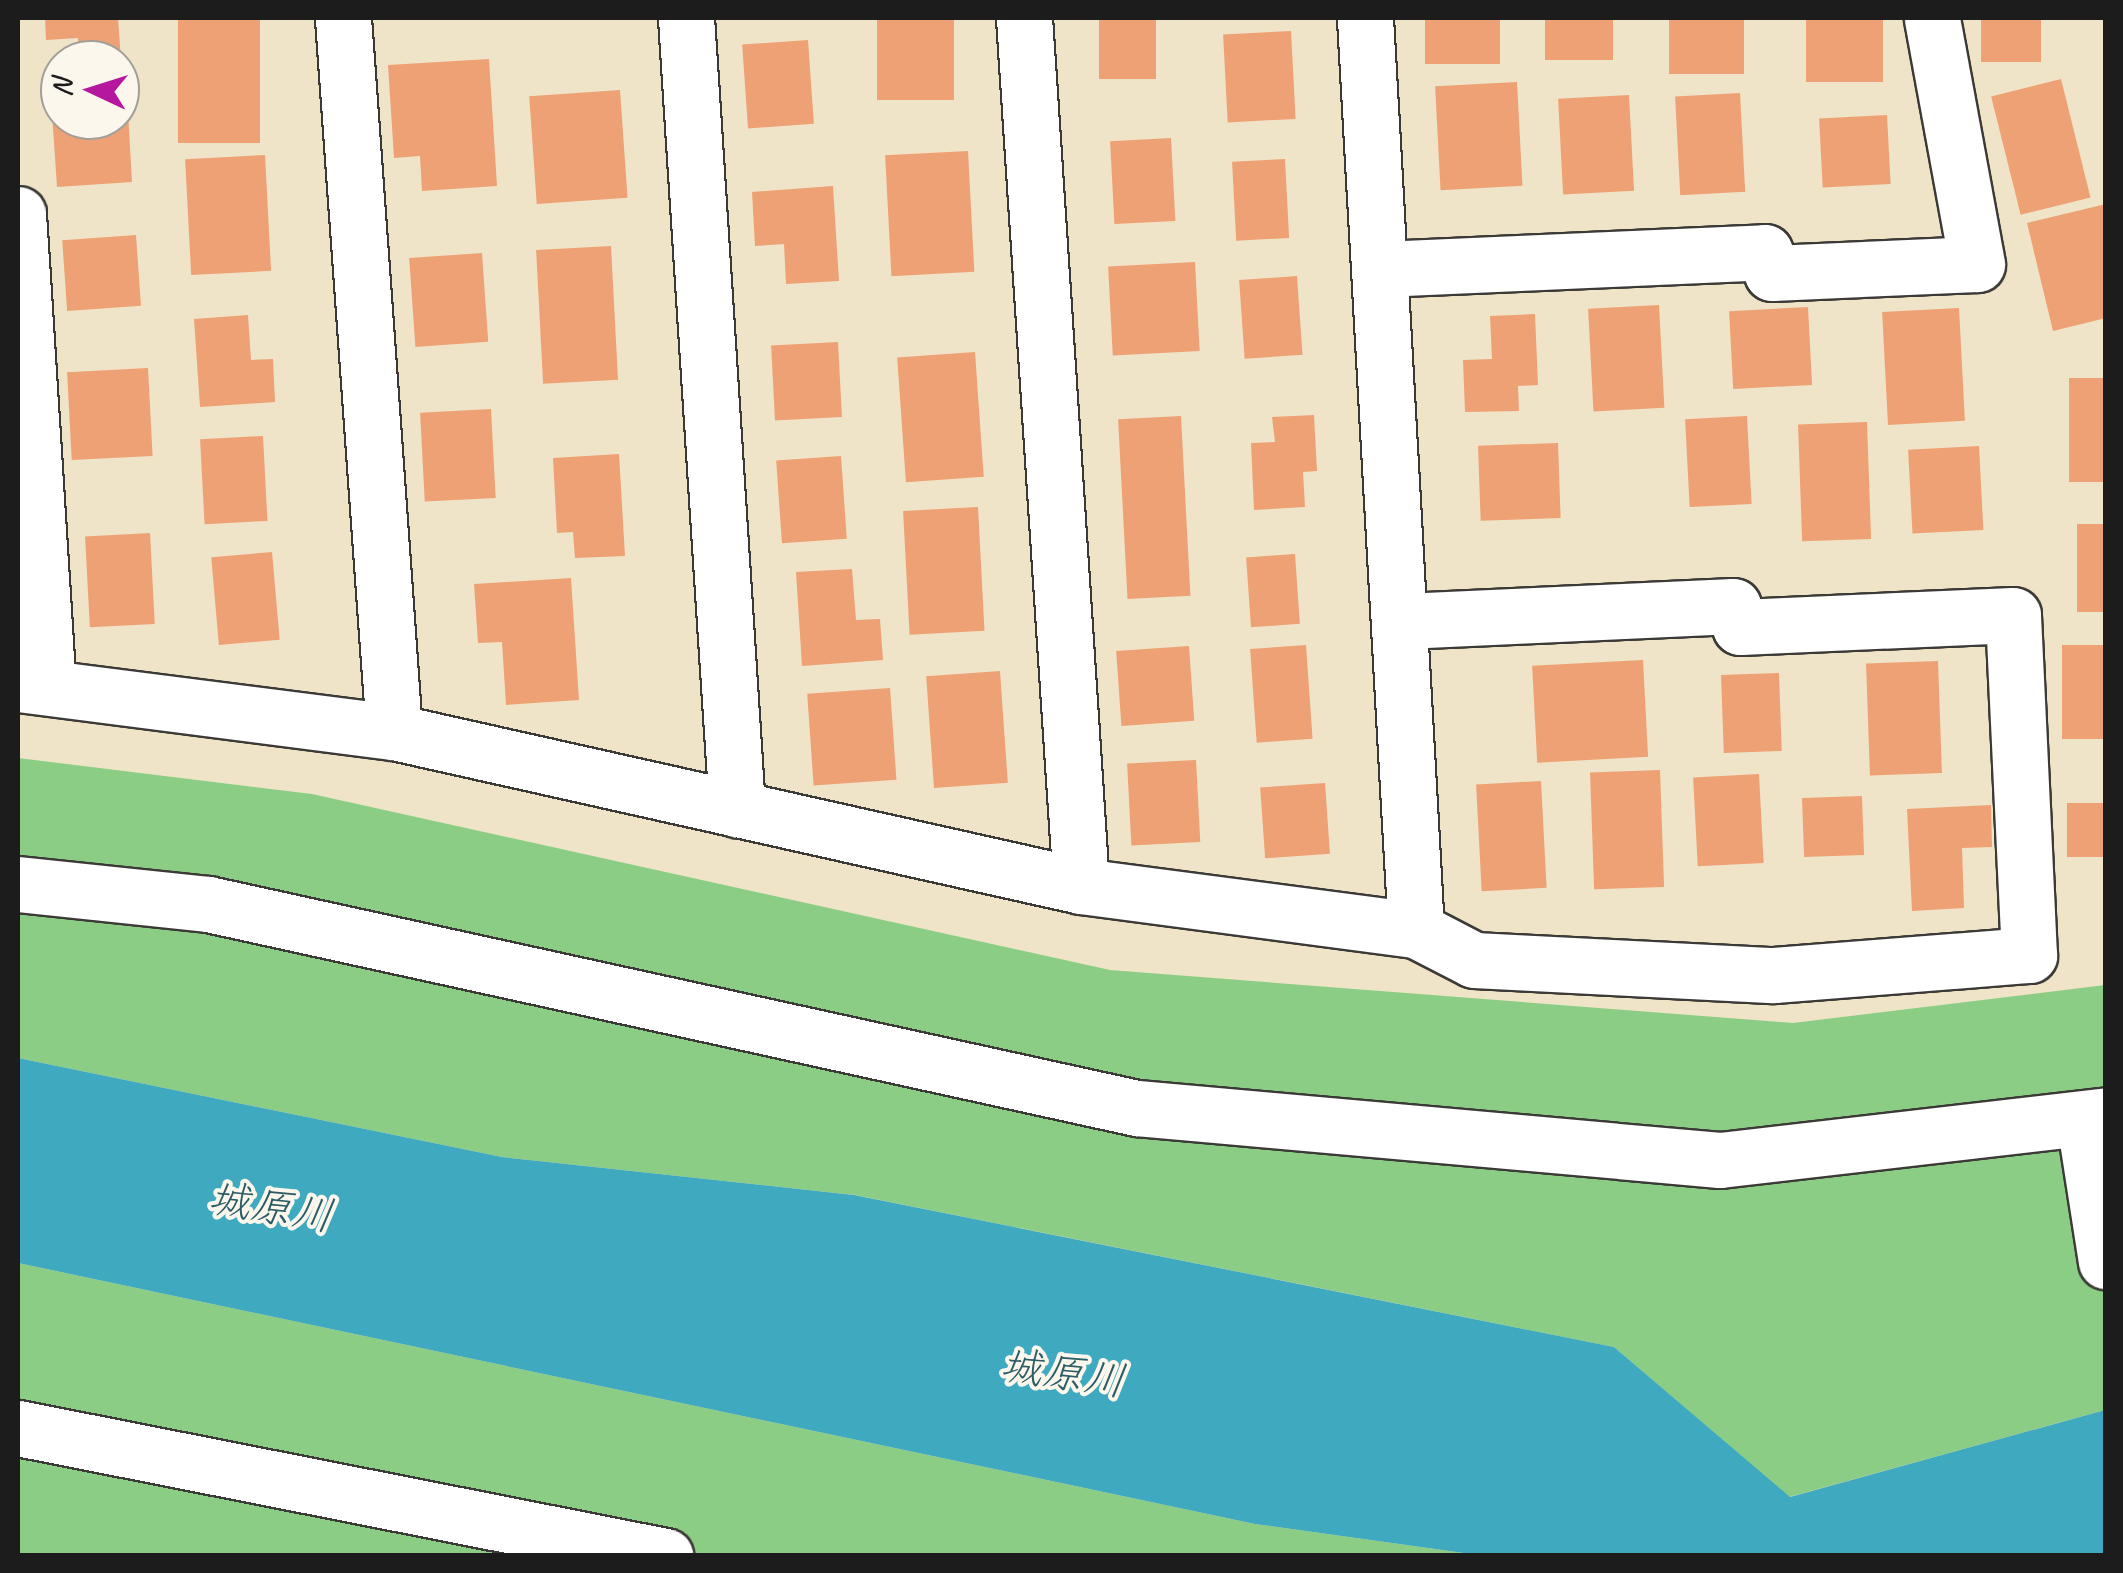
<!DOCTYPE html>
<html>
<head>
<meta charset="utf-8">
<style>
  body { margin:0 }
  #map { position:relative; width:2123px; height:1573px; overflow:hidden; background:#efe4c7; font-family:Caveat,"Klee One",sans-serif }
  div>[style] { position:absolute }
  .green>* { inset:0; background:#8ccd85 }
  .water>* { inset:0; background:#3faabf }
  .building>* { inset:0; background:#eea175; transform-origin:0 0 }
  .roads { filter:drop-shadow(2px 0 #3c3a36) drop-shadow(-2px 0 #3c3a36) drop-shadow(0 2px #3c3a36) drop-shadow(0 -2px #3c3a36) }
  .street>* { height:55px; margin:-27.5px; padding:0 27.5px; transform-origin:27.5px; border-radius:27.5px; background:#fff }
  span { translate:-50% -50%; white-space:nowrap; text-align:center; line-height:1.15; -webkit-text-stroke:8px #fbf7ec; paint-order:stroke }
  .water-label { font-size:42px; color:#2c5c65; font-style:italic }
  .frame { position:absolute; inset:0; border:20px solid #1c1c1c; pointer-events:none }
  .north { position:absolute; left:40px; top:40px; width:100px; height:100px; box-sizing:border-box; background:#fbf7ec; border:2px solid #a29f99; border-radius:50%; rotate:274deg; font-size:28px; font-weight:700; line-height:40px; text-align:center; color:#1c1c1c }
  .north::after { content:''; display:block; margin:auto; width:35px; height:45px; background:#b5179e; clip-path:polygon(50% 0,100% 100%,50% 72%,0 100%) }
</style>
</head>
<body>
<div id="map">
  <div class="green">
    <i style="clip-path:polygon(18px 758px,312px 794px,1110px 970px,1793px 1023px,2105px 985px,2105px 1410px,1789px 1497px,1614px 1347px,855px 1195px,502px 1157px,18px 1058px)"></i>
    <i style="clip-path:polygon(18px 1263px,1255px 1524px,1478px 1555px,18px 1556px)"></i>
  </div>
  <div class="water">
    <i style="clip-path:polygon(18px 1058px,502px 1157px,854px 1195px,1614px 1347px,1790px 1497px,2105px 1410px,2105px 1554px,1478px 1555px,1255px 1524px,18px 1263px)"></i>
  </div>
  <div class="building">
    <i style="clip-path:polygon(45px 18px,118px 18px,121px 60px,79px 60px,78px 38px,46px 40px)"></i>
    <i style="left:178px;top:18px;width:82px;height:125px"></i>
    <i style="left:877px;top:18px;width:77px;height:82px"></i>
    <i style="left:1099px;top:18px;width:57px;height:61px"></i>
    <i style="left:1425px;top:18px;width:75px;height:46px"></i>
    <i style="left:1545px;top:18px;width:68px;height:42px"></i>
    <i style="left:1669px;top:18px;width:75px;height:56px"></i>
    <i style="left:1806px;top:18px;width:77px;height:64px"></i>
    <i style="left:1981px;top:18px;width:60px;height:44px"></i>
    <i style="left:1291px;top:31px;width:88px;height:68px;rotate:87deg"></i>
    <i style="left:808px;top:40px;width:84px;height:66px;rotate:86deg"></i>
    <i style="clip-path:polygon(489px 59px,497px 186px,422px 191px,420px 156px,394px 158px,388px 65px)"></i>
    <i style="left:2061px;top:79px;width:122px;height:72px;rotate:76deg"></i>
    <i style="left:1517px;top:82px;width:104px;height:82px;rotate:87deg"></i>
    <i style="left:620px;top:90px;width:108px;height:91px;rotate:86deg"></i>
    <i style="left:1740px;top:93px;width:99px;height:65px;rotate:87deg"></i>
    <i style="clip-path:polygon(127px 94px,132px 182px,57px 187px,51px 99px,60px 98px,60px 120px,120px 120px)"></i>
    <i style="left:1629px;top:95px;width:96px;height:71px;rotate:87deg"></i>
    <i style="left:1887px;top:115px;width:69px;height:68px;rotate:87deg"></i>
    <i style="left:1171px;top:138px;width:83px;height:61px;rotate:87deg"></i>
    <i style="left:968px;top:151px;width:121px;height:83px;rotate:87deg"></i>
    <i style="left:265px;top:155px;width:116px;height:80px;rotate:87deg"></i>
    <i style="left:1285px;top:159px;width:79px;height:53px;rotate:87deg"></i>
    <i style="clip-path:polygon(833px 186px,839px 281px,786px 284px,784px 244px,755px 246px,752px 192px)"></i>
    <i style="clip-path:polygon(2106px 204px,2106px 318px,2053px 331px,2027px 223px)"></i>
    <i style="left:136px;top:235px;width:71px;height:74px;rotate:86deg"></i>
    <i style="left:611px;top:246px;width:134px;height:75px;rotate:87deg"></i>
    <i style="left:482px;top:253px;width:89px;height:73px;rotate:86deg"></i>
    <i style="left:1195px;top:262px;width:89px;height:87px;rotate:87deg"></i>
    <i style="left:1297px;top:276px;width:79px;height:58px;rotate:86deg"></i>
    <i style="left:1659px;top:305px;width:103px;height:71px;rotate:87deg"></i>
    <i style="left:1808px;top:307px;width:78px;height:79px;rotate:87deg"></i>
    <i style="left:1959px;top:308px;width:113px;height:77px;rotate:87deg"></i>
    <i style="clip-path:polygon(1535px 314px,1538px 385px,1518px 386px,1519px 411px,1465px 412px,1463px 360px,1492px 359px,1490px 316px)"></i>
    <i style="clip-path:polygon(248px 315px,251px 360px,273px 359px,275px 402px,200px 407px,194px 319px)"></i>
    <i style="left:838px;top:342px;width:75px;height:67px;rotate:87deg"></i>
    <i style="left:975px;top:352px;width:125px;height:78px;rotate:86deg"></i>
    <i style="left:148px;top:368px;width:88px;height:81px;rotate:87deg"></i>
    <i style="left:2069px;top:378px;width:37px;height:104px"></i>
    <i style="left:491px;top:409px;width:89px;height:71px;rotate:87deg"></i>
    <i style="clip-path:polygon(1314px 415px,1317px 471px,1303px 472px,1305px 507px,1254px 510px,1251px 443px,1275px 442px,1272px 417px)"></i>
    <i style="left:1181px;top:416px;width:180px;height:63px;rotate:87deg"></i>
    <i style="left:1747px;top:416px;width:88px;height:62px;rotate:87deg"></i>
    <i style="left:1867px;top:422px;width:117px;height:69px;rotate:88deg"></i>
    <i style="left:263px;top:436px;width:85px;height:63px;rotate:87deg"></i>
    <i style="left:1558px;top:443px;width:75px;height:80px;rotate:88deg"></i>
    <i style="left:1979px;top:446px;width:84px;height:71px;rotate:87deg"></i>
    <i style="clip-path:polygon(619px 454px,625px 556px,575px 558px,573px 532px,557px 533px,553px 458px)"></i>
    <i style="left:841px;top:456px;width:83px;height:65px;rotate:86deg"></i>
    <i style="left:978px;top:507px;width:124px;height:75px;rotate:87deg"></i>
    <i style="left:2077px;top:524px;width:29px;height:88px"></i>
    <i style="left:150px;top:533px;width:91px;height:65px;rotate:87deg"></i>
    <i style="left:272px;top:552px;width:88px;height:61px;rotate:85deg"></i>
    <i style="left:1295px;top:554px;width:70px;height:49px;rotate:86deg"></i>
    <i style="clip-path:polygon(852px 569px,856px 620px,880px 619px,883px 660px,802px 666px,796px 572px)"></i>
    <i style="clip-path:polygon(571px 578px,579px 700px,506px 705px,502px 642px,478px 643px,474px 584px)"></i>
    <i style="left:1306px;top:645px;width:94px;height:56px;rotate:86deg"></i>
    <i style="left:2106px;top:645px;width:94px;height:44px;rotate:90deg"></i>
    <i style="left:1189px;top:646px;width:75px;height:73px;rotate:86deg"></i>
    <i style="left:1643px;top:660px;width:97px;height:111px;rotate:87deg"></i>
    <i style="left:1938px;top:661px;width:112px;height:72px;rotate:88deg"></i>
    <i style="left:1000px;top:671px;width:112px;height:74px;rotate:86deg"></i>
    <i style="left:1779px;top:673px;width:78px;height:58px;rotate:88deg"></i>
    <i style="left:890px;top:688px;width:92px;height:83px;rotate:86deg"></i>
    <i style="left:1196px;top:760px;width:82px;height:69px;rotate:87deg"></i>
    <i style="left:1660px;top:770px;width:117px;height:70px;rotate:88deg"></i>
    <i style="left:1759px;top:774px;width:89px;height:66px;rotate:87deg"></i>
    <i style="left:1541px;top:781px;width:107px;height:65px;rotate:87deg"></i>
    <i style="left:1325px;top:783px;width:71px;height:65px;rotate:86deg"></i>
    <i style="left:1862px;top:796px;width:59px;height:60px;rotate:88deg"></i>
    <i style="left:2106px;top:803px;width:54px;height:39px;rotate:90deg"></i>
    <i style="clip-path:polygon(1991px 805px,1992px 847px,1962px 848px,1964px 908px,1912px 911px,1907px 809px)"></i>
  </div>
  <div class="roads">
    <div class="street">
      <i style="left:343px;top:18px;width:716px;rotate:85.91deg"></i>
      <i style="left:686px;top:18px;width:793px;rotate:86.31deg"></i>
      <i style="left:1024px;top:18px;width:870px;rotate:86.24deg"></i>
      <i style="left:1365px;top:18px;width:913px;rotate:86.8deg"></i>
      <i style="left:18px;top:214px;width:474px;rotate:86.4deg"></i>
      <i style="left:1381px;top:269px;width:384px;rotate:-2.5deg"></i>
      <i style="left:1765px;top:252px;width:22px;rotate:72deg"></i>
      <i style="left:1772px;top:273px;width:205px;rotate:-2.5deg"></i>
      <i style="left:1977px;top:264px;width:250px;rotate:-100.4deg"></i>
      <i style="left:18px;top:684px;width:379px;rotate:7.3deg"></i>
      <i style="left:394px;top:732px;width:704px;rotate:12.63deg"></i>
      <i style="left:1081px;top:886px;width:338px;rotate:7.5deg"></i>
      <i style="left:1416px;top:930px;width:65px;rotate:27.3deg"></i>
      <i style="left:1474px;top:960px;width:300px;rotate:2.9deg"></i>
      <i style="left:1774px;top:975px;width:256px;rotate:-4.5deg"></i>
      <i style="left:2029px;top:955px;width:340px;rotate:-92.7deg"></i>
      <i style="left:2013px;top:615px;width:273px;rotate:177.5deg"></i>
      <i style="left:1740px;top:627px;width:22px;rotate:-108deg"></i>
      <i style="left:1733px;top:606px;width:330px;rotate:177.4deg"></i>
      <i style="left:18px;top:884px;width:191px;rotate:6deg"></i>
      <i style="left:208px;top:904px;width:951px;rotate:12.39deg"></i>
      <i style="left:1137px;top:1108px;width:585px;rotate:5.1deg"></i>
      <i style="left:1720px;top:1160px;width:389px;rotate:-6.6deg"></i>
      <i style="left:2084px;top:1121px;width:142px;rotate:81.1deg"></i>
      <i style="left:18px;top:1428px;width:660px;rotate:11.19deg"></i>
    </div>
  </div>
  <div class="water-label">
    <span style="left:271px;top:1208px;rotate:9deg">城原川</span>
    <span style="left:1063px;top:1374px;rotate:8deg">城原川</span>
  </div>
  <div class="frame"></div>
  <div class="north">N</div>
</div>
</body>
</html>
